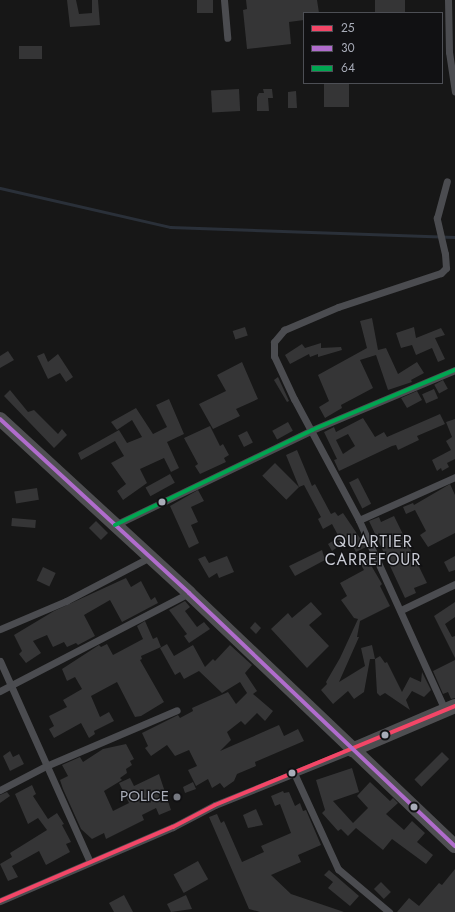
<!DOCTYPE html>
<html>
<head>
<meta charset="utf-8">
<style>
  body { margin:0 }
  #map { position:relative; width:455px; height:912px; overflow:hidden; background:#171717; font-family:Jost,sans-serif }
  div>[style] { position:absolute }
  .stream>* { height:3px; margin:-1.5px; padding:0 1.5px; transform-origin:1.5px; border-radius:1.5px; background:#2a3039 }
  .building>* { inset:0; background:#353536; transform-origin:0 0 }
  .street>* { height:7px; margin:-3.5px; padding:0 3.5px; transform-origin:3.5px; border-radius:3.5px; background:#4b4c50 }
  .highway>* { height:14px; margin:-7px; padding:0 7px; transform-origin:7px; border-radius:7px; background:#4e4e51 }
  .bus-1>* { height:4px; margin:-2px; padding:0 2px; transform-origin:2px; border-radius:2px; background:#f34667 }
  .bus-2>* { height:4px; margin:-2px; padding:0 2px; transform-origin:2px; border-radius:2px; background:#b06ccc }
  .bus-3>* { height:4px; margin:-2px; padding:0 2px; transform-origin:2px; border-radius:2px; background:#00a651 }
  .dots>* { width:11px; height:11px; translate:-50% -50%; box-sizing:border-box; border:2px solid #111113; border-radius:50% }
  span { translate:-50% -50%; white-space:nowrap; text-align:center; line-height:1.15; -webkit-text-stroke:3px #111113; paint-order:stroke }
  .poi-label { font-size:15px; color:#a8acb8 }
  .right { translate:-100% -50%; text-align:right }
  .neighbourhood-label { font-size:16px; color:#c9cbd4; letter-spacing:1px }
  .legend { position:absolute; left:303px; top:12px; width:140px; height:72px; box-sizing:border-box; background:#111113; border:1px solid #4d4f55; margin:0; padding:5px 7px; list-style:none; font-size:12px; color:#a8acb8 }
  .legend li { display:flex; align-items:center; gap:8px; height:20px }
  .legend b { width:20px; border:1px solid #4d4f55 }
</style>
</head>
<body>
<div id="map">
  <div class="stream">
    <i style="left:0;top:188px;width:174px;rotate:12.9deg"></i>
    <i style="left:170px;top:227px;width:285px;rotate:2deg"></i>
  </div>
  <div class="building">
    <i style="clip-path:polygon(67px 0,76px 0,79px 14px,92px 13px,92px 0,98px 0,100px 25px,70px 27px)"></i>
    <i style="left:197px;top:0;width:16px;height:13px"></i>
    <i style="clip-path:polygon(246px 0,317px 0,319px 13px,304px 13px,304px 20px,289px 22px,291px 44px,247px 49px,243px 10px,247px 9px)"></i>
    <i style="left:375px;top:0;width:30px;height:13px"></i>
    <i style="left:19px;top:46px;width:23px;height:13px"></i>
    <i style="left:324px;top:83px;width:25px;height:24px"></i>
    <i style="left:239px;top:89px;width:22px;height:28px;rotate:87deg"></i>
    <i style="clip-path:polygon(263px 89px,272px 89px,273px 98px,268px 98px,269px 111px,257px 111px,257px 97px,259px 93px,264px 93px)"></i>
    <i style="clip-path:polygon(296px 91px,297px 108px,288px 108px,288px 92px)"></i>
    <i style="clip-path:polygon(372px 318px,378px 350px,386px 348px,398px 374px,417px 362px,424px 373px,411px 380px,412px 382px,388px 390px,376px 355px,360px 360px,373px 388px,341px 405px,342px 408px,325px 418px,319px 407px,329px 401px,318px 375px,367px 348px,360px 321px)"></i>
    <i style="left:245px;top:327px;width:9px;height:13px;rotate:72deg"></i>
    <i style="clip-path:polygon(414px 327px,416px 338px,441px 328px,445px 335px,435px 338px,445px 359px,438px 362px,432px 348px,416px 355px,412px 345px,401px 348px,396px 333px)"></i>
    <i style="clip-path:polygon(321px 343px,321px 348px,341px 347px,342px 350px,318px 357px,318px 354px,310px 357px,309px 354px,290px 364px,285px 355px,302px 344px,305px 348px)"></i>
    <i style="clip-path:polygon(8px 351px,14px 360px,0 368px,0 356px)"></i>
    <i style="clip-path:polygon(44px 353px,48px 362px,58px 354px,73px 377px,66px 382px,60px 373px,48px 379px,37px 356px)"></i>
    <i style="clip-path:polygon(242px 362px,258px 399px,236px 409px,240px 416px,213px 429px,199px 404px,226px 391px,217px 375px)"></i>
    <i style="clip-path:polygon(278px 377px,289px 401px,287px 402px,274px 380px)"></i>
    <i style="left:443px;top:380px;width:10px;height:10px;rotate:61deg"></i>
    <i style="left:434px;top:389px;width:10px;height:13px;rotate:66deg"></i>
    <i style="clip-path:polygon(10px 390px,28px 412px,34px 410px,58px 434px,62px 429px,67px 435px,54px 448px,4px 396px)"></i>
    <i style="clip-path:polygon(417px 391px,422px 400px,407px 408px,401px 398px)"></i>
    <i style="clip-path:polygon(169px 399px,184px 434px,167px 442px,179px 468px,171px 472px,164px 458px,140px 469px,147px 483px,123px 500px,117px 491px,126px 484px,111px 463px,124px 456px,115px 441px,81px 460px,78px 453px,119px 430px,127px 443px,142px 437px,132px 420px,117px 430px,111px 422px,136px 408px,153px 434px,167px 427px,156px 405px)"></i>
    <i style="clip-path:polygon(evenodd,440px 414px,445px 424px,417px 436px,419px 440px,398px 450px,396px 445px,392px 446px,339px 471px,334px 460px,337px 459px,324px 432px,334px 427px,336px 432px,363px 418px,375px 437px,384px 432px,387px 437px,440px 414px,348px 434px,355px 446px,343px 454px,336px 440px,348px 434px)"></i>
    <i style="clip-path:polygon(455px 419px,455px 459px,447px 463px,449px 467px,442px 471px,441px 468px,437px 471px,432px 460px,451px 450px,446px 441px,452px 437px,446px 422px)"></i>
    <i style="left:288px;top:422px;width:10px;height:18px;rotate:61deg"></i>
    <i style="clip-path:polygon(210px 426px,220px 446px,223px 444px,229px 455px,224px 458px,226px 462px,200px 474px,195px 466px,198px 464px,184px 438px)"></i>
    <i style="left:247px;top:431px;width:13px;height:10px;rotate:63deg"></i>
    <i style="clip-path:polygon(297px 450px,312px 486px,315px 484px,331px 514px,335px 512px,338px 516px,343px 513px,366px 547px,356px 552px,349px 539px,332px 551px,328px 544px,339px 537px,332px 524px,323px 529px,318px 519px,321px 517px,304px 485px,299px 487px,286px 455px)"></i>
    <i style="left:275px;top:463px;width:34px;height:18px;rotate:45deg"></i>
    <i style="left:170px;top:474px;width:10px;height:28px;rotate:61deg"></i>
    <i style="left:358px;top:478px;width:29px;height:10px;rotate:63deg"></i>
    <i style="clip-path:polygon(450px 484px,455px 495px,455px 533px,428px 547px,420px 535px,426px 531px,415px 510px,406px 514px,403px 507px,413px 503px,414px 505px)"></i>
    <i style="left:37px;top:488px;width:12px;height:23px;rotate:81deg"></i>
    <i style="clip-path:polygon(198px 490px,204px 501px,191px 507px,198px 522px,191px 525px,199px 543px,189px 548px,170px 506px)"></i>
    <i style="clip-path:polygon(394px 516px,427px 583px,414px 588px,416px 593px,405px 598px,369px 521px,379px 517px,381px 522px)"></i>
    <i style="left:12px;top:518px;width:24px;height:8px;rotate:5deg"></i>
    <i style="left:96px;top:521px;width:17px;height:10px;rotate:45deg"></i>
    <i style="clip-path:polygon(322px 550px,325px 560px,295px 576px,289px 566px)"></i>
    <i style="clip-path:polygon(365px 555px,382px 584px,380px 586px,390px 606px,360px 621px,357px 637px,359px 637px,339px 682px,365px 666px,361px 648px,372px 645px,375px 659px,380px 656px,385px 663px,387px 662px,402px 692px,410px 677px,421px 682px,422px 672px,431px 690px,424px 697px,412px 691px,406px 700px,410px 710px,385px 693px,380px 696px,377px 693px,375px 659px,370px 659px,364px 692px,354px 699px,348px 691px,333px 704px,321px 690px,327px 684px,326px 682px,340px 658px,358px 619px,354px 618px,341px 600px,347px 596px,340px 583px,364px 570px,358px 560px)"></i>
    <i style="clip-path:polygon(205px 556px,209px 563px,227px 556px,234px 572px,219px 578px,217px 573px,209px 578px,198px 559px)"></i>
    <i style="clip-path:polygon(455px 556px,455px 570px,449px 572px,444px 562px)"></i>
    <i style="left:43px;top:567px;width:14px;height:15px;rotate:25deg"></i>
    <i style="clip-path:polygon(126px 578px,131px 587px,141px 581px,151px 600px,155px 597px,158px 603px,122px 622px,110px 600px,84px 615px,95px 636px,78px 645px,76px 643px,67px 647px,64px 642px,53px 647px,47px 635px,33px 641px,41px 653px,26px 663px,19px 654px,22px 651px,14px 635px,54px 611px)"></i>
    <i style="clip-path:polygon(185px 601px,190px 607px,185px 611px,197px 627px,204px 622px,210px 629px,189px 643px,184px 636px,187px 634px,169px 610px)"></i>
    <i style="clip-path:polygon(311px 602px,322px 614px,309px 625px,329px 646px,307px 668px,271px 629px,288px 613px,292px 618px)"></i>
    <i style="clip-path:polygon(455px 602px,455px 617px,445px 624px,452px 637px,455px 636px,455px 658px,434px 616px)"></i>
    <i style="clip-path:polygon(145px 621px,153px 639px,157px 637px,161px 647px,141px 656px,142px 659px,140px 660px,164px 702px,141px 716px,135px 717px,117px 682px,91px 696px,100px 717px,109px 712px,114px 721px,94px 731px,95px 734px,89px 738px,81px 723px,54px 738px,49px 729px,54px 726px,49px 716px,67px 707px,63px 700px,82px 689px,75px 677px,67px 681px,62px 669px,99px 645px,101px 647px,107px 644px,113px 655px,143px 639px,137px 626px)"></i>
    <i style="clip-path:polygon(255px 622px,261px 628px,256px 634px,250px 628px)"></i>
    <i style="clip-path:polygon(167px 644px,174px 656px,193px 645px,205px 667px,213px 659px,215px 661px,230px 645px,252px 665px,245px 673px,257px 691px,253px 694px,273px 711px,265px 721px,257px 713px,245px 725px,241px 721px,227px 732px,231px 740px,220px 751px,279px 725px,284px 736px,298px 729px,304px 741px,255px 762px,256px 766px,237px 774px,234px 781px,224px 788px,220px 783px,212px 788px,208px 779px,196px 786px,188px 770px,197px 766px,189px 750px,175px 756px,167px 745px,151px 756px,145px 748px,148px 746px,142px 733px,178px 715px,180px 718px,193px 711px,192px 708px,228px 692px,236px 704px,247px 693px,240px 682px,222px 693px,199px 671px,184px 679px,180px 672px,175px 675px,160px 648px)"></i>
    <i style="clip-path:polygon(455px 660px,455px 698px,451px 699px,448px 692px,443px 694px,433px 671px)"></i>
    <i style="clip-path:polygon(126px 744px,134px 759px,130px 761px,132px 765px,126px 769px,127px 773px,120px 778px,122px 780px,104px 791px,113px 811px,129px 803px,119px 783px,130px 778px,134px 786px,159px 774px,171px 810px,159px 815px,156px 808px,142px 815px,144px 820px,106px 839px,104px 833px,92px 839px,81px 829px,63px 789px,60px 780px,68px 776px,62px 765px,80px 757px,83px 762px,103px 749px)"></i>
    <i style="clip-path:polygon(10px 751px,13px 757px,19px 754px,24px 764px,10px 771px,3px 756px)"></i>
    <i style="left:442px;top:752px;width:10px;height:39px;rotate:45deg"></i>
    <i style="clip-path:polygon(352px 768px,359px 792px,333px 801px,353px 823px,368px 808px,357px 796px,370px 782px,390px 801px,393px 798px,398px 803px,386px 814px,404px 830px,412px 821px,425px 833px,417px 842px,433px 855px,426px 864px,392px 839px,383px 850px,356px 828px,348px 836px,341px 829px,338px 831px,322px 813px,325px 810px,316px 780px)"></i>
    <i style="clip-path:polygon(193px 782px,196px 789px,185px 793px,183px 787px)"></i>
    <i style="clip-path:polygon(32px 785px,36px 794px,33px 796px,48px 819px,57px 813px,64px 824px,62px 825px,71px 842px,66px 844px,70px 852px,46px 865px,39px 851px,12px 866px,18px 877px,8px 881px,0 864px,12px 857px,10px 853px,47px 830px,38px 818px,28px 824px,15px 794px)"></i>
    <i style="clip-path:polygon(283px 791px,284px 793px,289px 792px,295px 806px,300px 803px,303px 811px,306px 810px,321px 845px,298px 855px,301px 862px,271px 875px,291px 894px,344px 912px,260px 912px,249px 909px,209px 817px,217px 814px,221px 823px,224px 821px,242px 862px,264px 852px,261px 846px,291px 833px,280px 804px,275px 806px,271px 796px)"></i>
    <i style="clip-path:polygon(7px 792px,10px 796px,0 803px,0 795px)"></i>
    <i style="clip-path:polygon(256px 809px,263px 825px,248px 828px,243px 815px)"></i>
    <i style="left:198px;top:861px;width:21px;height:28px;rotate:61deg"></i>
    <i style="clip-path:polygon(455px 869px,455px 912px,397px 912px,409px 898px,419px 906px,439px 883px,442px 885px)"></i>
    <i style="clip-path:polygon(329px 870px,359px 896px,350px 906px,328px 888px,333px 882px,324px 875px)"></i>
    <i style="left:381px;top:882px;width:14px;height:10px;rotate:45deg"></i>
    <i style="clip-path:polygon(124px 895px,133px 912px,114px 912px,109px 903px)"></i>
    <i style="clip-path:polygon(186px 895px,192px 909px,171px 912px,167px 904px)"></i>
  </div>
  <div class="street">
    <i style="left:224px;top:0;width:38px;rotate:85deg"></i>
    <i style="left:448px;top:0;width:52px;rotate:88.9deg"></i>
    <i style="left:449px;top:52px;width:40px;rotate:81.5deg"></i>
    <i style="left:359px;top:520px;width:105px;rotate:-24.1deg"></i>
    <i style="left:115px;top:525px;width:219px;rotate:-25.7deg"></i>
    <i style="left:312px;top:430px;width:155px;rotate:-22.8deg"></i>
    <i style="left:401px;top:610px;width:60px;rotate:-25.7deg"></i>
    <i style="left:0;top:629px;width:72px;rotate:-23deg"></i>
    <i style="left:66px;top:601px;width:95px;rotate:-27.6deg"></i>
    <i style="left:0;top:661px;width:220px;rotate:65.9deg"></i>
    <i style="left:0;top:691px;width:213px;rotate:-27.4deg"></i>
    <i style="left:445px;top:710px;width:209px;rotate:-114.4deg"></i>
    <i style="left:359px;top:520px;width:137px;rotate:-118.2deg"></i>
    <i style="left:294px;top:399px;width:47px;rotate:-114.9deg"></i>
    <i style="left:274px;top:356px;width:14px;rotate:-90deg"></i>
    <i style="left:274px;top:342px;width:16px;rotate:-50deg"></i>
    <i style="left:284px;top:330px;width:59px;rotate:-23.1deg"></i>
    <i style="left:338px;top:307px;width:108px;rotate:-18.3deg"></i>
    <i style="left:441px;top:273px;width:7px;rotate:-45deg"></i>
    <i style="left:446px;top:268px;width:14px;rotate:-94deg"></i>
    <i style="left:445px;top:254px;width:37px;rotate:-103deg"></i>
    <i style="left:437px;top:218px;width:38px;rotate:-75deg"></i>
    <i style="left:294px;top:773px;width:106px;rotate:65.4deg"></i>
    <i style="left:338px;top:869px;width:67px;rotate:40.1deg"></i>
    <i style="left:0;top:790px;width:52px;rotate:-27.6deg"></i>
    <i style="left:46px;top:766px;width:142px;rotate:-23.1deg"></i>
    <i style="left:0;top:901px;width:188px;rotate:-23.2deg"></i>
    <i style="left:173px;top:827px;width:47px;rotate:-27.6deg"></i>
    <i style="left:215px;top:805px;width:148px;rotate:-21.9deg"></i>
  </div>
  <div class="highway">
    <i style="left:0;top:419px;width:257px;rotate:42.6deg"></i>
    <i style="left:189px;top:593px;width:367px;rotate:43.6deg"></i>
    <i style="left:352px;top:750px;width:112px;rotate:-23.1deg"></i>
  </div>
  <div class="bus-1">
    <i style="left:0;top:901px;width:188px;rotate:-23.2deg"></i>
    <i style="left:173px;top:827px;width:47px;rotate:-27.6deg"></i>
    <i style="left:215px;top:805px;width:260px;rotate:-22.4deg"></i>
  </div>
  <div class="bus-2">
    <i style="left:0;top:419px;width:257px;rotate:42.6deg"></i>
    <i style="left:189px;top:593px;width:367px;rotate:43.6deg"></i>
  </div>
  <div class="bus-3">
    <i style="left:115px;top:525px;width:219px;rotate:-25.7deg"></i>
    <i style="left:312px;top:430px;width:155px;rotate:-22.8deg"></i>
  </div>
  <div class="dots">
    <i style="left:162px;top:502px;background:#a8acb8"></i>
    <i style="left:385px;top:735px;background:#a8acb8"></i>
    <i style="left:292px;top:773px;background:#a8acb8"></i>
    <i style="left:177px;top:797px;background:#757880"></i>
    <i style="left:414px;top:807px;background:#a8acb8"></i>
  </div>
  <div class="poi-label">
    <span class="right" style="left:169px;top:797px">POLICE</span>
  </div>
  <div class="neighbourhood-label">
    <span style="left:373px;top:551px">QUARTIER<br>CARREFOUR</span>
  </div>
  <ul class="legend">
  <li><b style="height:5px;background:#f34667"></b>25</li>
  <li><b style="height:5px;background:#b06ccc"></b>30</li>
  <li><b style="height:5px;background:#00a651"></b>64</li>
  </ul>
</div>
</body>
</html>
